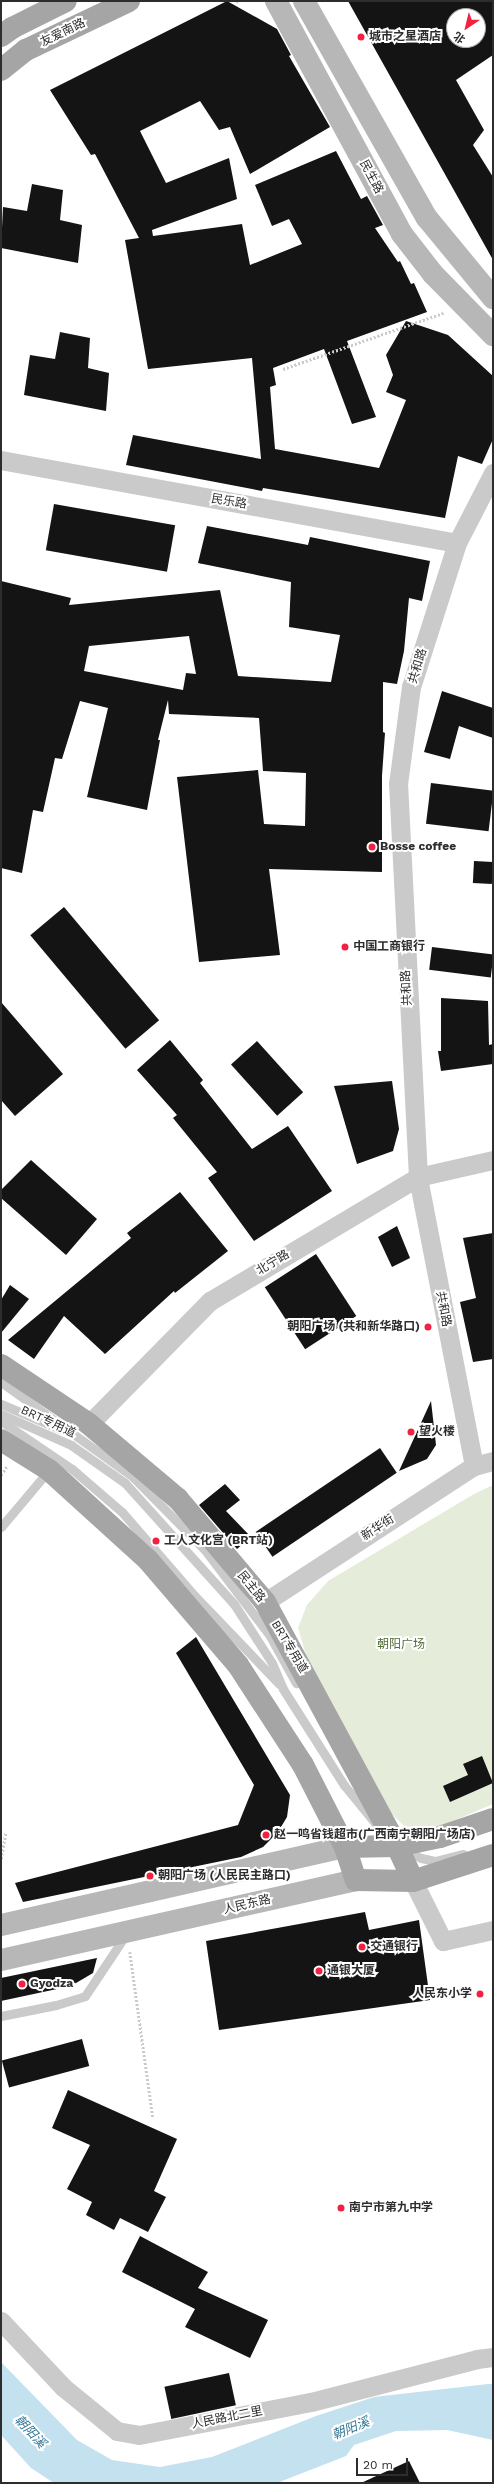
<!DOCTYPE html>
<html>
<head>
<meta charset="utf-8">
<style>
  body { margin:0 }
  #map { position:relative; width:494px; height:2484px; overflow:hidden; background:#fff; font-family:"Work Sans","Noto Sans SC",sans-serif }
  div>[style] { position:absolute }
  .green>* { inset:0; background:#e5ecd9 }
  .water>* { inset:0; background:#c3e1ee }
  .building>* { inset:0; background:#141414; transform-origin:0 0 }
  .path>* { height:2.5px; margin-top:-1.25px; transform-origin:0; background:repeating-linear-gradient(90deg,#cacaca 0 2px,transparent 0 4px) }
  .service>* { height:9px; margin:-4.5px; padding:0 4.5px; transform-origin:4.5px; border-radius:4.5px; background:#cacaca }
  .minor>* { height:19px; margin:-9.5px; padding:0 9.5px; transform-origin:9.5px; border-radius:9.5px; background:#cacaca }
  .secondary>* { height:22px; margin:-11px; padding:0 11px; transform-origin:11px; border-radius:11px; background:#b7b7b7 }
  .primary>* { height:22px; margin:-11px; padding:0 11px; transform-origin:11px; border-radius:11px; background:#a5a5a5 }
  .dots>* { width:11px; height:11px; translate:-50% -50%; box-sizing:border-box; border:2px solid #fff; border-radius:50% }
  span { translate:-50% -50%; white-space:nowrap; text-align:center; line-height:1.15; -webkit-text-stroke:4px #fff; paint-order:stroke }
  .street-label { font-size:12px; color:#2d2d2d }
  .poi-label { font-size:12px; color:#2d2d2d; font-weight:700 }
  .left { translate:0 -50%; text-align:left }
  .right { translate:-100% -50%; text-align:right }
  .park-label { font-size:12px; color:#546c37 }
  .water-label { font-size:13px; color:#357795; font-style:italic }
  .frame { position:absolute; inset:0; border:2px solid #2d2d2d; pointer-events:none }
  .north { position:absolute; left:446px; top:8px; width:40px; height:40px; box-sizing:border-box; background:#fff; border:1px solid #ababab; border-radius:50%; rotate:215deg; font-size:11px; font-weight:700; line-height:16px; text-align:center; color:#2d2d2d }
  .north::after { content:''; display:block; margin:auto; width:14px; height:18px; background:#f32040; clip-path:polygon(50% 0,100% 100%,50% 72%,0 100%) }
  .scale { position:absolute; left:356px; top:2458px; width:52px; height:18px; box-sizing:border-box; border:2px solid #2d2d2d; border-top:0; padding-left:5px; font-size:12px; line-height:14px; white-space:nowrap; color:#2d2d2d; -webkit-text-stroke:3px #fff; paint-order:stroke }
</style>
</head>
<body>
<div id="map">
  <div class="green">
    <i style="clip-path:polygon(493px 1485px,493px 1804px,432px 1830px,404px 1826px,385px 1807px,313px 1679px,298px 1628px,307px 1605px,328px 1581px,474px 1494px)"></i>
  </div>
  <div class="water">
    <i style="clip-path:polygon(1px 2362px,77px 2440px,112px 2460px,160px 2467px,212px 2457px,316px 2416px,374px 2397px,488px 2384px,493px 2384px,493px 2440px,447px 2430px,396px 2431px,354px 2445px,346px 2456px,277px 2483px,54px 2483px,31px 2468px,1px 2435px)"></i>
  </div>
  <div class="building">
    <i style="clip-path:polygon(227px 1px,277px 29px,291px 55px,289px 56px,330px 127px,250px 174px,230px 127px,219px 130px,200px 101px,140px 131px,166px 183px,229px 158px,237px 199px,152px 230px,153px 236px,242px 224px,250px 265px,302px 244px,289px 219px,272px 226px,255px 185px,336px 151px,361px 199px,367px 196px,383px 225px,375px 228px,398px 262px,400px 261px,411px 284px,414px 283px,427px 312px,347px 341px,376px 417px,352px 424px,324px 349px,273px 368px,276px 385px,270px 387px,275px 449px,379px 468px,406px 400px,386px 392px,393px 375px,386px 355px,406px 321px,448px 335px,493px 376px,493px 439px,482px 464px,458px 456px,445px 518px,263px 488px,262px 491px,126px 465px,133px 435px,261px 459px,252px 358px,148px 369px,125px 240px,139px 238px,95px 154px,91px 155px,50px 90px)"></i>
    <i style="clip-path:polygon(evenodd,348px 1px,493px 1px,493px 55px,456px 80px,484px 130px,473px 145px,493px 177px,493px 260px,348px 1px,454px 16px,478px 16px,478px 40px,454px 40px,454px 16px)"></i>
    <i style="clip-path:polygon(32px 184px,63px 190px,60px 220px,82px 225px,78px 263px,1px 248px,3px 207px,27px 211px)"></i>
    <i style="clip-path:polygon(60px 332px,90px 338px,88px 368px,109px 373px,106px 411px,24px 395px,30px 355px,55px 359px)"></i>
    <i style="left:54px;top:504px;width:123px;height:47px;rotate:10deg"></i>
    <i style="clip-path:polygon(evenodd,207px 526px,308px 545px,310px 537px,430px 561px,422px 601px,409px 598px,404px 651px,397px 684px,383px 682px,383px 732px,385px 733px,382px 776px,382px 872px,269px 869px,280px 955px,199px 962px,177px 777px,258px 770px,264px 824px,305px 826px,306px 773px,263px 771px,259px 718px,169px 714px,168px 700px,158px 740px,160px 740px,147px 810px,87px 797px,108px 708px,80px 701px,62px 759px,55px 758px,43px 812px,33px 810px,22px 873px,1px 868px,1px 581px,71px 598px,69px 605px,220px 590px,238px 676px,331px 682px,340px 635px,289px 627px,291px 582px,198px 563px,207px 526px,189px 636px,196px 674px,186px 673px,183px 690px,84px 671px,89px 646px,189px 636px)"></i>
    <i style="clip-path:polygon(442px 691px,493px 708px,493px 738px,459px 726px,450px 759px,424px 752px)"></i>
    <i style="left:431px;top:783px;width:63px;height:41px;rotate:7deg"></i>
    <i style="left:474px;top:861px;width:19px;height:22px;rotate:3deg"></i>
    <i style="left:64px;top:907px;width:148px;height:44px;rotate:50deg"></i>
    <i style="left:432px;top:947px;width:62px;height:23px;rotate:7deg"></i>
    <i style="clip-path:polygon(441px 998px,488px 1001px,489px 1045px,493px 1044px,493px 1064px,441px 1071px,438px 1051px,441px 1051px)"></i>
    <i style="clip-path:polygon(1px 1002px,63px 1074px,15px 1116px,1px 1100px)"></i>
    <i style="clip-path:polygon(170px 1040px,203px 1080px,200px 1083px,252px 1149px,288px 1126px,332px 1191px,254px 1241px,208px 1178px,217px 1172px,173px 1118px,177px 1115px,137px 1070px)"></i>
    <i style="left:257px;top:1041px;width:69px;height:35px;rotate:48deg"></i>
    <i style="clip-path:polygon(392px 1081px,399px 1129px,393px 1151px,357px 1164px,334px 1086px)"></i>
    <i style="clip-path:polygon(31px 1160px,97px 1219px,66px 1255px,1px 1198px,1px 1190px)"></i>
    <i style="clip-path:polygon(180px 1192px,228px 1251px,175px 1293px,174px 1291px,105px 1354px,64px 1316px,34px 1359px,8px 1340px,131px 1238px,127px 1233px)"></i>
    <i style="clip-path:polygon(397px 1226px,410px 1258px,392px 1267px,378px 1237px)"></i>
    <i style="clip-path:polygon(493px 1233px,493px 1359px,473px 1362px,460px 1302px,476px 1298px,463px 1238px)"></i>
    <i style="left:316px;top:1254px;width:74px;height:61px;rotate:57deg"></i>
    <i style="clip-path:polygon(10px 1285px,29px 1299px,1px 1333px,1px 1300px)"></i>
    <i style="clip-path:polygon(431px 1401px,436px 1445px,427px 1459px,399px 1471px)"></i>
    <i style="left:380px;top:1448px;width:30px;height:150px;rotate:56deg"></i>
    <i style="clip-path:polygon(225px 1484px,240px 1500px,226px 1511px,251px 1537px,237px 1549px,199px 1505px)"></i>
    <i style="clip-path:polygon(196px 1637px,290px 1795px,287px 1817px,278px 1832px,263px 1847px,241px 1857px,23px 1902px,15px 1883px,238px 1825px,254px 1785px,176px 1653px)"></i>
    <i style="clip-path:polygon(482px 1756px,493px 1783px,450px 1802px,443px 1786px,468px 1775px,463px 1764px)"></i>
    <i style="clip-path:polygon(365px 1912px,369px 1930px,419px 1920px,430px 2000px,219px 2030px,206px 1941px)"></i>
    <i style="clip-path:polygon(97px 1958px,93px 1973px,71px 1986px,1px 2001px,1px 1978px)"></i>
    <i style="left:82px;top:2039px;width:28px;height:83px;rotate:75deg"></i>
    <i style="clip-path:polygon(68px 2090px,177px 2139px,154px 2191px,166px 2197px,148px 2232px,120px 2218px,114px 2230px,86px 2215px,92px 2202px,67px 2189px,90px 2145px,52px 2128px)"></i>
    <i style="clip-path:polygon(140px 2236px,208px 2272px,198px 2288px,268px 2320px,250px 2358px,185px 2327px,195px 2309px,122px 2272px)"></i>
    <i style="left:229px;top:2373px;width:33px;height:66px;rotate:78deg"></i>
    <i style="clip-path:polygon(409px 2461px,420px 2483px,361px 2483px)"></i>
  </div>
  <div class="path">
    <i style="left:236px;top:2px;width:2px;rotate:-27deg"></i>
    <i style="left:283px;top:369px;width:170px;rotate:-19.3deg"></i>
    <i style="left:1px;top:1475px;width:11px;rotate:-56deg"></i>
    <i style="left:1px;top:1859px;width:27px;rotate:-80deg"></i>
    <i style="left:130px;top:1952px;width:168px;rotate:82.1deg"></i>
  </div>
  <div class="service">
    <i style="left:1px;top:1382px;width:163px;rotate:35.7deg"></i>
    <i style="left:133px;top:1477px;width:103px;rotate:45.4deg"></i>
    <i style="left:205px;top:1550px;width:108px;rotate:52.9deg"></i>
    <i style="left:270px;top:1636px;width:54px;rotate:61deg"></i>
    <i style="left:1px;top:1404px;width:64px;rotate:23deg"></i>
    <i style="left:1px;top:1414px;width:77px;rotate:23.9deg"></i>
    <i style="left:71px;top:1445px;width:66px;rotate:35.1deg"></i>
    <i style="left:125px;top:1483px;width:163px;rotate:48deg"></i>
    <i style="left:234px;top:1604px;width:70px;rotate:57.2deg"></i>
    <i style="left:272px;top:1663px;width:28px;rotate:67deg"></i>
    <i style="left:283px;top:1689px;width:114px;rotate:57.6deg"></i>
    <i style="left:344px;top:1785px;width:49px;rotate:50.8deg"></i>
    <i style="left:1px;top:1421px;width:86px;rotate:34.1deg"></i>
    <i style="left:72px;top:1469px;width:66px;rotate:40.7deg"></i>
    <i style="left:122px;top:1512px;width:110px;rotate:49.1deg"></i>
    <i style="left:194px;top:1595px;width:123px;rotate:46.3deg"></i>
    <i style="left:1px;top:1527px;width:75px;rotate:-49.9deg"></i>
    <i style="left:402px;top:1848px;width:21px;rotate:28deg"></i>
    <i style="left:421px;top:1858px;width:14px;rotate:12deg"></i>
    <i style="left:435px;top:1861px;width:29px;rotate:-14deg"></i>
    <i style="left:1px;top:2016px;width:56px;rotate:-11.3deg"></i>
    <i style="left:56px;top:2005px;width:30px;rotate:-17deg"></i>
    <i style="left:85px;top:1996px;width:72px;rotate:-56.3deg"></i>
  </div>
  <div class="minor">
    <i style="left:1px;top:460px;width:463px;rotate:10.3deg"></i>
    <i style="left:89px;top:1424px;width:173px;rotate:-45.5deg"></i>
    <i style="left:210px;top:1301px;width:242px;rotate:-30.8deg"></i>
    <i style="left:418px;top:1177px;width:77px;rotate:-12.8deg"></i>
    <i style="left:474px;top:1466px;width:294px;rotate:-101deg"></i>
    <i style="left:418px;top:1177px;width:394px;rotate:-92.9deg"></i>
    <i style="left:398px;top:784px;width:98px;rotate:-82.4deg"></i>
    <i style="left:411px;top:687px;width:151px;rotate:-72.3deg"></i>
    <i style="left:457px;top:543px;width:79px;rotate:-62.8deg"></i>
    <i style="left:265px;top:1602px;width:249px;rotate:-33.1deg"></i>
    <i style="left:474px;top:1466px;width:20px;rotate:-15deg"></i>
    <i style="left:413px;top:1881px;width:67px;rotate:63.4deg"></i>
    <i style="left:443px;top:1941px;width:51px;rotate:-12.4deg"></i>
    <i style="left:1px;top:2321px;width:91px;rotate:46.8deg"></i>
    <i style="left:63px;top:2387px;width:70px;rotate:39.2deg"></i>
    <i style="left:117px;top:2431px;width:22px;rotate:10deg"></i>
    <i style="left:139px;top:2435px;width:175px;rotate:-10.9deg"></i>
    <i style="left:311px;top:2402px;width:171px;rotate:-14.5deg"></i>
    <i style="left:477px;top:2359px;width:16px;rotate:-7deg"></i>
  </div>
  <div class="secondary">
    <i style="left:276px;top:1px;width:265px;rotate:61.6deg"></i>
    <i style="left:402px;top:234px;width:51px;rotate:52.2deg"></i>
    <i style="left:433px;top:274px;width:86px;rotate:45.5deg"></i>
    <i style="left:304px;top:1px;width:249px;rotate:60.5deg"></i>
    <i style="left:427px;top:218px;width:104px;rotate:50.5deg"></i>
    <i style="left:1px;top:1925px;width:353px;rotate:-12.8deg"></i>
    <i style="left:1px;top:1960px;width:364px;rotate:-12.7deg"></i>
  </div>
  <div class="primary">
    <i style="left:1px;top:36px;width:14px;rotate:-36deg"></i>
    <i style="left:12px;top:28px;width:60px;rotate:-26.6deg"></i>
    <i style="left:1px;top:70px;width:32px;rotate:-39deg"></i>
    <i style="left:26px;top:50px;width:114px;rotate:-25.4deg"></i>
    <i style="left:1px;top:1365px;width:106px;rotate:33.8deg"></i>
    <i style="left:89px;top:1424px;width:116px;rotate:40.1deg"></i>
    <i style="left:178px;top:1499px;width:135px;rotate:49.8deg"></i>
    <i style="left:265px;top:1602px;width:277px;rotate:61.6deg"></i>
    <i style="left:397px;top:1846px;width:38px;rotate:65deg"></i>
    <i style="left:1px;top:1440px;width:57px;rotate:32deg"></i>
    <i style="left:49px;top:1470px;width:134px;rotate:42.3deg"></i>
    <i style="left:148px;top:1560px;width:138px;rotate:49.4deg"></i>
    <i style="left:238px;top:1665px;width:119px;rotate:57deg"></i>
    <i style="left:303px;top:1765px;width:92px;rotate:62.9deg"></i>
    <i style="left:345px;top:1847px;width:35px;rotate:72deg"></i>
    <i style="left:356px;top:1880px;width:57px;rotate:1deg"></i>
    <i style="left:413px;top:1881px;width:84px;rotate:-18deg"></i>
    <i style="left:345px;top:1847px;width:52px;rotate:-1.1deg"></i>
    <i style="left:397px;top:1846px;width:44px;rotate:-11.8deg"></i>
    <i style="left:440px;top:1837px;width:56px;rotate:-18.8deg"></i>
  </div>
  <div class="dots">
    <i style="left:361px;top:37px;background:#f32040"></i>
    <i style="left:372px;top:847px;background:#f32040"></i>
    <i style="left:345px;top:947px;background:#f32040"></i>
    <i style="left:428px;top:1327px;background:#f32040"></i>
    <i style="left:411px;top:1432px;background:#f32040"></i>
    <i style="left:156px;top:1541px;background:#f32040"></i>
    <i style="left:266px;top:1835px;background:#f32040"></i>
    <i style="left:150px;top:1876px;background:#f32040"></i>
    <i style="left:362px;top:1947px;background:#f32040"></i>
    <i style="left:319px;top:1971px;background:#f32040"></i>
    <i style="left:22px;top:1984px;background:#f32040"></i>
    <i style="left:480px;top:1994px;background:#f32040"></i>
    <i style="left:341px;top:2208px;background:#f32040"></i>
  </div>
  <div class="street-label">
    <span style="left:63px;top:33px;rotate:-26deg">友爱南路</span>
    <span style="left:371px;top:177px;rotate:62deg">民生路</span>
    <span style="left:229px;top:502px;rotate:10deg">民乐路</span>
    <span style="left:418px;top:666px;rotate:-73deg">共和路</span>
    <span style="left:407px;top:988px;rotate:-93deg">共和路</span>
    <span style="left:273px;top:1263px;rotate:-31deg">北宁路</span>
    <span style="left:443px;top:1309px;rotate:79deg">共和路</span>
    <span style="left:48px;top:1422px;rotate:25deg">BRT专用道</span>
    <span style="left:378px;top:1528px;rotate:-33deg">新华街</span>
    <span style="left:251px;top:1587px;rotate:51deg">民主路</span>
    <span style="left:289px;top:1647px;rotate:59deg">BRT专用道</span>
    <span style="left:247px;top:1905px;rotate:-13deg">人民东路</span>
    <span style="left:227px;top:2418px;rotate:-11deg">人民路北二里</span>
  </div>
  <div class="poi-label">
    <span class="left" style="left:369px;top:37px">城市之星酒店</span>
    <span class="left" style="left:380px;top:847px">Bosse coffee</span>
    <span class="left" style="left:353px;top:947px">中国工商银行</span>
    <span class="right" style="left:420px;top:1327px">朝阳广场 (共和新华路口)</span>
    <span class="left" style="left:419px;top:1432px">望火楼</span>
    <span class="left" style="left:164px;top:1541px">工人文化宫 (BRT站)</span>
    <span class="left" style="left:274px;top:1835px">赵一鸣省钱超市(广西南宁朝阳广场店)</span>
    <span class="left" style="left:158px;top:1876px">朝阳广场 (人民民主路口)</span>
    <span class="left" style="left:370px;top:1947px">交通银行</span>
    <span class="left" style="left:327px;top:1971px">通银大厦</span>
    <span class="left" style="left:30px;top:1984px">Gyodza</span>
    <span class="right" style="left:472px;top:1994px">人民东小学</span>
    <span class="left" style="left:349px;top:2208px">南宁市第九中学</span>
  </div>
  <div class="park-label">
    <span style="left:401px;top:1645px">朝阳广场</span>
  </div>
  <div class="water-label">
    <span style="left:351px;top:2429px;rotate:-22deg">朝阳溪</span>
    <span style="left:30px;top:2432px;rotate:47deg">朝阳溪</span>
  </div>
  <div class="frame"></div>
  <div class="north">北</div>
  <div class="scale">20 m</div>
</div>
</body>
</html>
